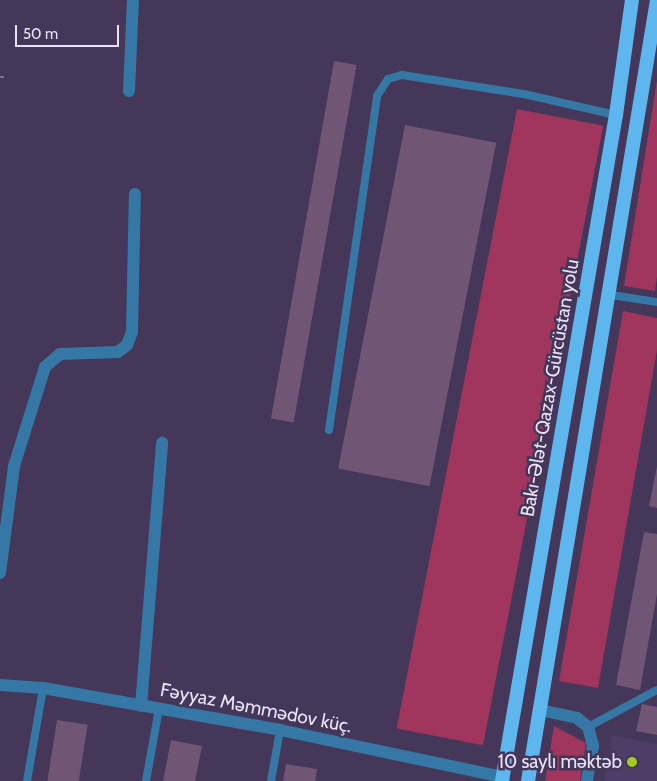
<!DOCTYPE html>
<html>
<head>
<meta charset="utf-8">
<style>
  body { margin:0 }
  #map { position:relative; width:657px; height:781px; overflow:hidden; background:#443759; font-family:Cabin,sans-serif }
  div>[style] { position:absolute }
  .built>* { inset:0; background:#4d3d67 }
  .green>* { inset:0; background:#a0365d; transform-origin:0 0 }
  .building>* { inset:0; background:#705575; transform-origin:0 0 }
  .path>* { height:2.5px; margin-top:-1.25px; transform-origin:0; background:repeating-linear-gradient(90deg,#7d7290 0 4px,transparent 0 8px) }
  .service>* { height:8px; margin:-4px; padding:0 4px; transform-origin:4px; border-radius:4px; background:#3678a5 }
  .minor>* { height:12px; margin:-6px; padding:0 6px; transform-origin:6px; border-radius:6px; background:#3678a5 }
  .tertiary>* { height:12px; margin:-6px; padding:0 6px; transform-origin:6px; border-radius:6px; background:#3678a5 }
  .trunk>* { height:14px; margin:-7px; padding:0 7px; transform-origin:7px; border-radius:7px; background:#5eb6ef }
  .dots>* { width:14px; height:14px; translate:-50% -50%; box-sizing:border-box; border:2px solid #443759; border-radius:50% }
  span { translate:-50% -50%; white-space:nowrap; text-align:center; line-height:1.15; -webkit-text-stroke:5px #443759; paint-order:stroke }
  .street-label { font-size:19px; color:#e9e2f8 }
  .poi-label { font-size:19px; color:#e9e2f8 }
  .right { translate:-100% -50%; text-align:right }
  .scale { position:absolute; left:15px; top:25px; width:104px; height:22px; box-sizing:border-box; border:2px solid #e9e2f8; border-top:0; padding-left:6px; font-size:15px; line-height:18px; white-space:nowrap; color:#e9e2f8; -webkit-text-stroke:4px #443759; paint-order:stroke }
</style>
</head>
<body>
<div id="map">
  <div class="built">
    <i style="clip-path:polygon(612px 735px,657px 744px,657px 781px,604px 781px)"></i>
  </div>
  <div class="green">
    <i style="clip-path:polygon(657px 80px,657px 277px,655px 291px,624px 286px)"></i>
    <i style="left:517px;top:109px;width:88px;height:631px;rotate:11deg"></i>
    <i style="clip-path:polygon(623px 311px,657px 318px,657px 350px,598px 688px,559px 681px)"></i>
    <i style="clip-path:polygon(554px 726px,586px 743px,580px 781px,545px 781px)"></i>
  </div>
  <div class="building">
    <i style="left:334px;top:61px;width:23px;height:363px;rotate:10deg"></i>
    <i style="left:405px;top:125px;width:93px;height:350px;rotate:11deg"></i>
    <i style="clip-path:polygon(657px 466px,657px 508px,649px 506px)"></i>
    <i style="clip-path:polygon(644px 532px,657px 534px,657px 594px,640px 690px,616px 685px)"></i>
    <i style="clip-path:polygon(642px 704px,657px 707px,657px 735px,636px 731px)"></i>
    <i style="left:57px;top:720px;width:31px;height:62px;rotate:9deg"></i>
    <i style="clip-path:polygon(171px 740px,202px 746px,195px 781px,163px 781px)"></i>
    <i style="clip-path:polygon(286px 764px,317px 769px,315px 781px,283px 781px)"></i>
  </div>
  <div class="path">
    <i style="left:0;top:77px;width:4px"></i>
  </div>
  <div class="service">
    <i style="left:611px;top:295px;width:47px;rotate:8.7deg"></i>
    <i style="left:329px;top:430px;width:337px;rotate:-81.8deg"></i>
    <i style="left:377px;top:96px;width:20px;rotate:-57deg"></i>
    <i style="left:388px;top:79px;width:15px;rotate:-16deg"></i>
    <i style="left:402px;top:75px;width:123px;rotate:8.9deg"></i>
    <i style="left:524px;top:94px;width:94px;rotate:12.9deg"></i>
    <i style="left:588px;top:727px;width:78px;rotate:-28.2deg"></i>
    <i style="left:27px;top:781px;width:94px;rotate:-80.2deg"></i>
    <i style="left:146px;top:781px;width:73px;rotate:-79.8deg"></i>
    <i style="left:271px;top:781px;width:52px;rotate:-80deg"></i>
  </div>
  <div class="minor">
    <i style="left:129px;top:91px;width:91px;rotate:-87.5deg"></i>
    <i style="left:0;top:573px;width:108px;rotate:-82.5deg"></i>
    <i style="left:14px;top:466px;width:104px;rotate:-72.6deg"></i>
    <i style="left:45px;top:367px;width:20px;rotate:-41deg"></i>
    <i style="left:60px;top:354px;width:58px;rotate:-2deg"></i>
    <i style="left:118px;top:352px;width:11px;rotate:-38deg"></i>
    <i style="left:127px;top:345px;width:14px;rotate:-69deg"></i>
    <i style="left:132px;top:332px;width:138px;rotate:-88.8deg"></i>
    <i style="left:0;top:685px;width:43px;rotate:4deg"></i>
    <i style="left:43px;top:688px;width:241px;rotate:10deg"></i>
    <i style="left:280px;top:730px;width:228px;rotate:11.9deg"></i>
    <i style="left:141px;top:706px;width:264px;rotate:-85.4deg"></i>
  </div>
  <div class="tertiary">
    <i style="left:540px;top:710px;width:38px;rotate:12deg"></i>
    <i style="left:577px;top:718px;width:14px;rotate:39deg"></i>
    <i style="left:588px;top:727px;width:20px;rotate:75deg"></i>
    <i style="left:593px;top:746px;width:36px;rotate:100deg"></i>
  </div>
  <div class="trunk">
    <i style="left:502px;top:781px;width:676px;rotate:-80.29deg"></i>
    <i style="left:616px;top:115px;width:116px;rotate:-82.1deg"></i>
    <i style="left:528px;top:781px;width:792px;rotate:-80.62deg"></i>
  </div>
  <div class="dots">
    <i style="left:632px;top:762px;background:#a7c81f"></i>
  </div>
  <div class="street-label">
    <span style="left:550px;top:388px;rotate:-80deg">Bakı-Ələt-Qazax-Gürcüstan yolu</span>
    <span style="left:256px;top:708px;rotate:11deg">Fəyyaz Məmmədov küç.</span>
  </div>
  <div class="poi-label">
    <span class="right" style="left:622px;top:762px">10 saylı məktəb</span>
  </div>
  <div class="scale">50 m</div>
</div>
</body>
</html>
